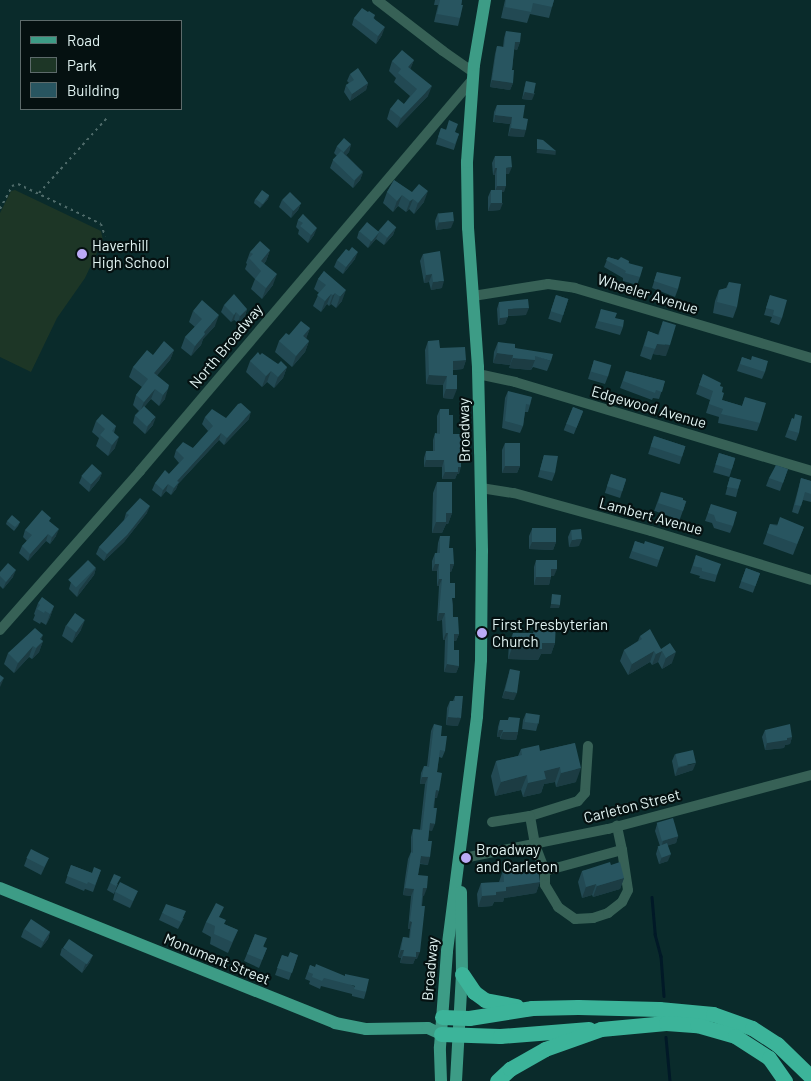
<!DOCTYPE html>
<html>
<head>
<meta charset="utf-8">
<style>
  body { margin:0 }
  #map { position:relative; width:811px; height:1081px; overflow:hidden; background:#0a2b2b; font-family:Barlow,sans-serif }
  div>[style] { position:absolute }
  .green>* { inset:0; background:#1d3626 }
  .stream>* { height:2.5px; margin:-1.25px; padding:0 1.25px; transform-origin:1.25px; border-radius:1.25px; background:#011927 }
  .path>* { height:2px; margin-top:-1px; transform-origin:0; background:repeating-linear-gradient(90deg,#4f6b6a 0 2.5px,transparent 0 6.5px) }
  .minor>* { height:10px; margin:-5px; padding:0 5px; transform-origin:5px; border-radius:5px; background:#376156 }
  .major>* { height:12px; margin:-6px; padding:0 6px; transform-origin:6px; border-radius:6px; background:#3d9c86 }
  .highway>* { height:15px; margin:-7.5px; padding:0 7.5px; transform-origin:7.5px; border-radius:7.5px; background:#3cb49a }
  .wall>* { inset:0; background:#224953; transform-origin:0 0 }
  .shaded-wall>* { inset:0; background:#1c3c43; transform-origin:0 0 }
  .building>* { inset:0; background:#285560; transform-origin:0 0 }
  .dots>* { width:14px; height:14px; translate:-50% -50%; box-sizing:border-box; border:2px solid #051111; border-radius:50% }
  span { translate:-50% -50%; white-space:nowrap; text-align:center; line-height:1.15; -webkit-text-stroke:4.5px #051111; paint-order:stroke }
  .poi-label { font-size:15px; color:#e1f3f2 }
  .left { translate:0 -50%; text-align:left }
  .street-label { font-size:15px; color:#e1f3f2 }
  .legend { position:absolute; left:20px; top:20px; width:162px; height:90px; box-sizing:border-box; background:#051111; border:1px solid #5d6b6b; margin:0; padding:6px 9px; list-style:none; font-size:15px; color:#e1f3f2 }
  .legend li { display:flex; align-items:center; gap:10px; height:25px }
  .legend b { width:25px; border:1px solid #5d6b6b }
</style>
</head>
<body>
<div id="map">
  <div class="green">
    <i style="clip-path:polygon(15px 190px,101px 231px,103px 240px,85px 278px,57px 318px,31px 372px,0 357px,0 213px,11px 191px)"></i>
  </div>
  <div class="stream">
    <i style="left:652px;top:897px;width:37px;rotate:85deg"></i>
    <i style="left:655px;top:934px;width:23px;rotate:75deg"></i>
    <i style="left:661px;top:956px;width:40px;rotate:85.7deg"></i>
    <i style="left:666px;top:1037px;width:44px;rotate:84.8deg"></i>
  </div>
  <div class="path">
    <i style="left:39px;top:193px;width:103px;rotate:-47.8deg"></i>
    <i style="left:0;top:209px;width:26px;rotate:-62deg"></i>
    <i style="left:12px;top:186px;width:6px;rotate:-18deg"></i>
    <i style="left:18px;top:184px;width:92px;rotate:25.7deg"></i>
    <i style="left:101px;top:224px;width:13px;rotate:72deg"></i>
  </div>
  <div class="minor">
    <i style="left:377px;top:0;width:83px;rotate:37.7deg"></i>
    <i style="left:443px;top:51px;width:37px;rotate:35deg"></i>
    <i style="left:473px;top:296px;width:76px;rotate:-9.1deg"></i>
    <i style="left:548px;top:284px;width:27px;rotate:8deg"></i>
    <i style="left:575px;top:288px;width:246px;rotate:16.5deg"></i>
    <i style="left:478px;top:374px;width:38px;rotate:12deg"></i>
    <i style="left:515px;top:382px;width:309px;rotate:16.7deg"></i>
    <i style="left:481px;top:488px;width:33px;rotate:9deg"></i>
    <i style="left:514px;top:493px;width:142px;rotate:15.5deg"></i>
    <i style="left:651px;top:531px;width:167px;rotate:17deg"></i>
    <i style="left:0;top:630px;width:212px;rotate:-48.6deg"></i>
    <i style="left:140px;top:471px;width:514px;rotate:-49.65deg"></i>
    <i style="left:588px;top:746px;width:47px;rotate:93.7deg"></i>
    <i style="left:585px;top:793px;width:11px;rotate:131deg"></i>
    <i style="left:578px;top:801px;width:50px;rotate:162.6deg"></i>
    <i style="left:530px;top:816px;width:29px;rotate:80deg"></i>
    <i style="left:535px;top:845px;width:28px;rotate:69deg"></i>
    <i style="left:545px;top:871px;width:80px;rotate:-15.3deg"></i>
    <i style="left:622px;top:850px;width:25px;rotate:-102deg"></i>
    <i style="left:492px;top:822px;width:38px;rotate:-9deg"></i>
    <i style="left:459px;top:859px;width:152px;rotate:-11.4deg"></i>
    <i style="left:608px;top:829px;width:210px;rotate:-14.9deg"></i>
    <i style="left:545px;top:871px;width:14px;rotate:90deg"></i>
    <i style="left:545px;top:885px;width:26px;rotate:59deg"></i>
    <i style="left:558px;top:907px;width:21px;rotate:35deg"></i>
    <i style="left:575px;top:919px;width:18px;rotate:-3deg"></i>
    <i style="left:593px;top:918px;width:16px;rotate:-18deg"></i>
    <i style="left:608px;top:913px;width:18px;rotate:-38deg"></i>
    <i style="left:622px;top:902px;width:13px;rotate:-63deg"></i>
    <i style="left:628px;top:890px;width:40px;rotate:-98.5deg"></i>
  </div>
  <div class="major">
    <i style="left:0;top:888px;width:361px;rotate:21.9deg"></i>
    <i style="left:335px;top:1023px;width:32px;rotate:11deg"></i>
    <i style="left:366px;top:1029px;width:62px;rotate:-0.9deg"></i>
    <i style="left:428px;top:1028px;width:14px;rotate:25deg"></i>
    <i style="left:441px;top:1081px;width:34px;rotate:-92deg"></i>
    <i style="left:440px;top:1047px;width:96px;rotate:-85.8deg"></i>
    <i style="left:447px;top:951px;width:237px;rotate:-82.7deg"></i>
    <i style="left:477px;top:716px;width:56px;rotate:-85.9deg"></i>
    <i style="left:481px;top:660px;width:109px;rotate:-89.5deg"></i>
    <i style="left:482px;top:551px;width:100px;rotate:-91.1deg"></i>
    <i style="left:480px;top:451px;width:84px;rotate:-91.4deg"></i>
    <i style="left:478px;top:367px;width:139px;rotate:-94.1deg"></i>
    <i style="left:468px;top:228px;width:66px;rotate:-90.9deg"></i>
    <i style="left:467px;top:162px;width:97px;rotate:-85.9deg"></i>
    <i style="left:474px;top:65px;width:66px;rotate:-80.4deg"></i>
    <i style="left:456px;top:1081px;width:107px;rotate:-86.8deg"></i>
    <i style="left:462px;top:974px;width:82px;rotate:-90.7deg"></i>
  </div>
  <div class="highway">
    <i style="left:462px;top:974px;width:22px;rotate:56deg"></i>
    <i style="left:474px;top:992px;width:14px;rotate:36deg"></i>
    <i style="left:485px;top:1000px;width:32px;rotate:11deg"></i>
    <i style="left:442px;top:1017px;width:27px;rotate:2deg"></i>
    <i style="left:469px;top:1018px;width:64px;rotate:-9deg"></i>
    <i style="left:532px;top:1008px;width:46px;rotate:-1.2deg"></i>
    <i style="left:578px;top:1007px;width:81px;rotate:1.4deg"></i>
    <i style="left:659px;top:1009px;width:54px;rotate:5.3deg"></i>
    <i style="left:713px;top:1014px;width:41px;rotate:19.7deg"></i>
    <i style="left:752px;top:1028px;width:30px;rotate:33deg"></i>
    <i style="left:777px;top:1044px;width:47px;rotate:44.1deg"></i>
    <i style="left:441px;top:1034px;width:59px;rotate:1.9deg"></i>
    <i style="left:500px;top:1036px;width:89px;rotate:-4.5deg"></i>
    <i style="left:497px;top:1081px;width:18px;rotate:-43deg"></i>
    <i style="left:510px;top:1069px;width:40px;rotate:-29.7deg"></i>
    <i style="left:545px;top:1049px;width:59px;rotate:-19.7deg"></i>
    <i style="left:601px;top:1029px;width:65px;rotate:-5.3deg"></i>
    <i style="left:666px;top:1023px;width:31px;rotate:4deg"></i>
    <i style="left:697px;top:1025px;width:40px;rotate:16deg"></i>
    <i style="left:735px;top:1036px;width:40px;rotate:32.9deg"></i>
    <i style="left:769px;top:1058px;width:28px;rotate:55deg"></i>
  </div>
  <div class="wall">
    <i style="clip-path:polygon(435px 0,462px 0,460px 18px,458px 26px,434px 22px,438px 5px,434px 5px)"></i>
    <i style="clip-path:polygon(505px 0,554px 0,552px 7px,549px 18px,530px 14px,527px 23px,501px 18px)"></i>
    <i style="clip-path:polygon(368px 12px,375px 15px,374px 18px,382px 35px,376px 44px,352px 25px,354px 18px)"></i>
    <i style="clip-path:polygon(506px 31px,520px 42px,517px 50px,514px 49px,512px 70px,513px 83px,510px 90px,490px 87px,495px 54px,497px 46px,503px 47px,504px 38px)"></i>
    <i style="clip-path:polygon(414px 60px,410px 69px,428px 96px,397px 128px,387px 119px,390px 109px,404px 104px,410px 96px,394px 82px,396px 78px,389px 71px,392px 61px)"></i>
    <i style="clip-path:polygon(350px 74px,368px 83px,366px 90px,350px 101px,344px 92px,346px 85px,349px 83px,347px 81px)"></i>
    <i style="clip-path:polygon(526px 81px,532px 100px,522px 99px,524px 89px)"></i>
    <i style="clip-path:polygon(497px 105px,523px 118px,524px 137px,508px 136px,510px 124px,493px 122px,494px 112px)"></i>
    <i style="left:441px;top:128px;width:19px;height:17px;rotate:18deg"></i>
    <i style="clip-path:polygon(351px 144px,349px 152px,346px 155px,363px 172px,360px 180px,353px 188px,330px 168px,333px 160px,337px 156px,334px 153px,337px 146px)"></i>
    <i style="clip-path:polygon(495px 156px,509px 174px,506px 174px,504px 192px,502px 192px,500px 210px,488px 211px,488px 197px,491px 190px,495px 190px,495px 175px,493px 175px,492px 163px)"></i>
    <i style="clip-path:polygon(394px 180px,424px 202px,414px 214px,409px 209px,406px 212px,398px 206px,393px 212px,383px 203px,387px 192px)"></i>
    <i style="clip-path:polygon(269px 195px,268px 199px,260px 208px,254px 203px,255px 199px)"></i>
    <i style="clip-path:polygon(282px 200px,301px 203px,298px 210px,291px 218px,279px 207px)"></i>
    <i style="clip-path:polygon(438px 213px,451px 228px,436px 230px,435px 221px)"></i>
    <i style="clip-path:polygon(303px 214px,314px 235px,308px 243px,298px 234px,299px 230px,296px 227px,298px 220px)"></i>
    <i style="clip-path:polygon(396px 227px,393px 235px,384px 245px,376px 239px,368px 248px,357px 238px,359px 231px,378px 231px)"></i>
    <i style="clip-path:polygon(270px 250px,266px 261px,264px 264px,273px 285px,262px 299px,251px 289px,255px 279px,245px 269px,247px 264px,246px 263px,250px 252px)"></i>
    <i style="clip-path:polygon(423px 254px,442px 288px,431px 290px,429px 282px,424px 283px,420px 261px)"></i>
    <i style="clip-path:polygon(608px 257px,618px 260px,629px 261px,629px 263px,640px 277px,637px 285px,623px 281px,623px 278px,604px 267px)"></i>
    <i style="clip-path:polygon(355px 259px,343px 274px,334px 267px,337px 260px)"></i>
    <i style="clip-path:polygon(324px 271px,342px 301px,336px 308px,331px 304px,329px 306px,327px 304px,321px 312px,313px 306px,319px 293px,314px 289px,318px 279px)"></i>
    <i style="clip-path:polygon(657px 272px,678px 289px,675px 297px,652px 288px)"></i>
    <i style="clip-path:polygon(729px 282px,737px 307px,733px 318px,713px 313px,715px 301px,719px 290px,726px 288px)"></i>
    <i style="left:556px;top:295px;width:13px;height:25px;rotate:18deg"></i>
    <i style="clip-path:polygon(770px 295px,782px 318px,779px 325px,770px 322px,772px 317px,764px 315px)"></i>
    <i style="clip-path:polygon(499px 302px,526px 315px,508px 316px,505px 324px,498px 325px,497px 309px)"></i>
    <i style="clip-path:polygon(224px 305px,247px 309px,245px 316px,238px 323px,234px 320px,231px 322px,221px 312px)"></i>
    <i style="clip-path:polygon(601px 309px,615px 318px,623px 327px,620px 335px,595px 328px)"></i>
    <i style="clip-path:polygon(193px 311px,215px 326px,203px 339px,201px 345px,191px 356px,181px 348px,185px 337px,195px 327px,189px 322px)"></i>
    <i style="clip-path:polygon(663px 321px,666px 356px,653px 354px,651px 360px,640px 356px,648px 331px,658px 335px)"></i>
    <i style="clip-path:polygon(310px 328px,306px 338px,309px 341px,305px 352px,292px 367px,275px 352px,279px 341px,289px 335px)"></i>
    <i style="clip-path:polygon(428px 341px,440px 348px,466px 360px,463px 369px,453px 370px,453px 399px,443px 398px,443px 385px,426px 384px,425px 350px)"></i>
    <i style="clip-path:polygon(498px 342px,551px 361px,547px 371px,533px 367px,531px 370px,509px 368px,510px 365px,493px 363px,494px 352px)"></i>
    <i style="clip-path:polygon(174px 350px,170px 360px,157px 375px,165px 399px,159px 406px,151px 399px,144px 407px,153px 425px,145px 434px,133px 423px,135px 415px,139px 411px,133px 405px,136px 395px,142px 387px,129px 377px,133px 367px,153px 355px)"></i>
    <i style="clip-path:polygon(260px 355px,278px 364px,287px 367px,283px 378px,274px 388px,267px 382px,262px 387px,246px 372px,250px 361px)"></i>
    <i style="clip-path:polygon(742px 357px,750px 360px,765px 372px,762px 379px,737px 371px)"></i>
    <i style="clip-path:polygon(594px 360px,608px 376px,605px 384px,588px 379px)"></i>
    <i style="clip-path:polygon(626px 371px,665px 381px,659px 399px,653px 398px,652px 400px,620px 388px)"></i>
    <i style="clip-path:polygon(703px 374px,720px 386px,722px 392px,722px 400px,742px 406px,745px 397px,760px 423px,757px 431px,718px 423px,719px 417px,706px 413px,710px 400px,696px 394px)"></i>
    <i style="clip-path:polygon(508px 391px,530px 405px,528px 412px,525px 412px,523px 426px,520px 433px,502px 428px,505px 398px)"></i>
    <i style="left:573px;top:407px;width:11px;height:25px;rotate:22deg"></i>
    <i style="clip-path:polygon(440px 409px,449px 415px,453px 434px,465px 448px,464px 448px,462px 453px,461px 453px,459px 474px,457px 474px,455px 479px,442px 479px,442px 467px,424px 467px,424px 458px,426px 451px,433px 451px,433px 440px,435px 433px,437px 434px,437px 416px)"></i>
    <i style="clip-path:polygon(205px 417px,249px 419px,224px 445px,219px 440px,178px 484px,176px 489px,171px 495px,166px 491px,161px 497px,152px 490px,155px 483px,169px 474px,179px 463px,174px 457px,176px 450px,193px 448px,208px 431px,202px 424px)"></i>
    <i style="clip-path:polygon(792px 418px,794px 419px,799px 433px,796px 441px,785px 437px)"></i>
    <i style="clip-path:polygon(96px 421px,116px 426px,114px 433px,115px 448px,108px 456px,96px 446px,99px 438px,92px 432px)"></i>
    <i style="left:654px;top:436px;width:33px;height:19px;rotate:18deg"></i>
    <i style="clip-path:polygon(505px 443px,520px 466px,517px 473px,502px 473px,502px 450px)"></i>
    <i style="left:719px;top:453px;width:17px;height:20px;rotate:17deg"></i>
    <i style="clip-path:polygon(544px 455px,555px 473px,552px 481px,538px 477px)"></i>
    <i style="clip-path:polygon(788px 469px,780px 491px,766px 486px,769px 478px)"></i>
    <i style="clip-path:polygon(102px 473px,99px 480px,89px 492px,79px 483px,82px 476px)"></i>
    <i style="left:611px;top:474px;width:16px;height:20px;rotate:18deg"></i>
    <i style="left:730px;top:477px;width:11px;height:18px;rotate:15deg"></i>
    <i style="clip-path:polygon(801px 478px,811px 481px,811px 502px,803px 500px,798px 514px,792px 512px,799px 486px)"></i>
    <i style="clip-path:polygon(437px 482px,452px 513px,448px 524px,446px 524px,442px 533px,432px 533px,433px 493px)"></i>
    <i style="left:661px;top:492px;width:27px;height:20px;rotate:20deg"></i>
    <i style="clip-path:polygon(711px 504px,733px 526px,730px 533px,714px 528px,712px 523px,705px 521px)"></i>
    <i style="clip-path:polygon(126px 513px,147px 513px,124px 542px,104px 561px,96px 554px,99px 547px,124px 520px)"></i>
    <i style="clip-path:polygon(7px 521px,20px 522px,18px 526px,14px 531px,6px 524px)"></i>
    <i style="clip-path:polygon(50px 522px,56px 536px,50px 544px,46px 541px,28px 561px,19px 553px,22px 546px,27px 541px,23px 537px,25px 530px)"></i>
    <i style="clip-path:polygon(770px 524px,804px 527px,793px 555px,763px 544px)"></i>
    <i style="clip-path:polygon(532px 529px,556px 542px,553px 550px,529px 549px,529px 536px)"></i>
    <i style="clip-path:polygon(571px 530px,579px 546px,569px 547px,568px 537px)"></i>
    <i style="clip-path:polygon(440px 536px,449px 548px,454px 564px,451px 572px,450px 572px,450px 583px,453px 605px,453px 617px,459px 634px,456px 641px,454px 641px,454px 650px,459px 666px,456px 673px,444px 672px,445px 640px,443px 640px,442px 620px,437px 621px,439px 586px,437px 586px,437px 571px,432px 571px,432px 561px,435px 553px,437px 553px,438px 543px)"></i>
    <i style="clip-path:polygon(635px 541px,644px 544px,664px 547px,657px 567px,629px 558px)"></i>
    <i style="clip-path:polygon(696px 555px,717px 575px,715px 582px,699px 578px,700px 576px,690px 573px)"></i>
    <i style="clip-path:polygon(536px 560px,554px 576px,551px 576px,549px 585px,534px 585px,534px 567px)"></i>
    <i style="clip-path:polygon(96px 568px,94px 575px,77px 597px,69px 589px,71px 582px)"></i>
    <i style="left:746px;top:568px;width:15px;height:21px;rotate:20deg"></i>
    <i style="clip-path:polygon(0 572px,13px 577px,3px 589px,0 586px)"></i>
    <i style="clip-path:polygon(38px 603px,54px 606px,50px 617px,46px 625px,41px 622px,40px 624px,33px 620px,35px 615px,34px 614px)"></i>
    <i style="clip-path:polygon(537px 622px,555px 643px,551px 654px,541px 654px,538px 660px,508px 659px,509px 643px,513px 633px,533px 633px)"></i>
    <i style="clip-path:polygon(66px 625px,81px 630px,72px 643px,62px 636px)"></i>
    <i style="clip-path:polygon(640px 636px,661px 649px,672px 663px,662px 669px,658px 662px,652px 665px,650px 662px,628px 675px,620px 661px,624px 650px,638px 641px)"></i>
    <i style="clip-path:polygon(41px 640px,43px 641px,39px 652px,32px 659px,29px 657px,14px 673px,4px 664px,8px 653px)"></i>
    <i style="clip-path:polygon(510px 669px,514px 700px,502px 698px)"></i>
    <i style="clip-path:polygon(455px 696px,458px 726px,446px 725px,447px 708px,450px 701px,453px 701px)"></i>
    <i style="clip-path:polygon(526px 713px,538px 724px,536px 731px,522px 729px,523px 720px)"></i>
    <i style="clip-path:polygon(509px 717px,518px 732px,516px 740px,500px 739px,500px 737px,497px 737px,498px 727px,500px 720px,508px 720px)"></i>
    <i style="clip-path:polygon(434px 724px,441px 736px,445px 751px,442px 758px,439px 757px,437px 772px,437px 798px,435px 798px,432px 831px,429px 830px,428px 841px,428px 865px,420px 864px,418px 875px,424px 896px,423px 895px,417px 959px,415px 959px,413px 964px,400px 963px,401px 958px,398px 957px,401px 944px,403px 937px,409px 938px,410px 929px,408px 929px,411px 896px,403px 895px,405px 879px,408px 859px,411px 852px,411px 837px,413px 829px,420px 830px,425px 784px,420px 784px,421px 773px,424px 766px,427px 766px,431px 731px)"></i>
    <i style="clip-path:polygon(765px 730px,792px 737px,790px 744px,785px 745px,784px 748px,765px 750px,762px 737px)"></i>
    <i style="clip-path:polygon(575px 743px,576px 782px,556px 787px,555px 782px,544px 784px,541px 793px,523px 797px,521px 790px,495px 796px,491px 776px,496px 761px,518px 756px,521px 749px,540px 751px)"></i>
    <i style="clip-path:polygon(675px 754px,693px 770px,675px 776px,672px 761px)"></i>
    <i style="clip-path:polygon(657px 824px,678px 836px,676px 843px,668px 845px,668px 861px,659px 864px,656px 854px,658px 847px,660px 846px,655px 831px)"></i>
    <i style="clip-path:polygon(27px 858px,49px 858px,41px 875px,24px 866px)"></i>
    <i style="clip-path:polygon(71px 865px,92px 873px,101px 870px,93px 892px,85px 889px,84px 891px,65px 883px)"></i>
    <i style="clip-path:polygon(611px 865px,624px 878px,620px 889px,593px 897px,592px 895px,582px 898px,578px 882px,582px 871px)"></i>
    <i style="clip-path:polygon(503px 870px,540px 882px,536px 893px,504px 898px,503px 902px,494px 902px,492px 906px,478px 907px,477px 894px,481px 883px,499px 882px)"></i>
    <i style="clip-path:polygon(110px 883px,118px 884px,114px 894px,107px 890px)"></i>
    <i style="clip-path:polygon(138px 891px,130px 908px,113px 900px,115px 892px)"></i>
    <i style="clip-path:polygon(162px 913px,184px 918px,178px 929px,159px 920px)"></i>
    <i style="clip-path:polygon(220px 918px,224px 924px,238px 930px,228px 953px,210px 944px,211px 937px,202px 932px,206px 922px)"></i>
    <i style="clip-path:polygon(24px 929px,50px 932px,48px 939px,41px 948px,21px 937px)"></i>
    <i style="clip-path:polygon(255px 934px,264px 947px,267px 948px,259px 968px,244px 961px)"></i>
    <i style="clip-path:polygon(62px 948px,90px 962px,82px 973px,60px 955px)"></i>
    <i style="clip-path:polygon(282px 955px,288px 957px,298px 955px,289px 980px,275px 975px)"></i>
    <i style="clip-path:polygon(310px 965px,366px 992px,364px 999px,352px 996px,352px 994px,321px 986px,320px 989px,309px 984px,310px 981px,305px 979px)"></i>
  </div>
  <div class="shaded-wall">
    <i style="clip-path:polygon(385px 27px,382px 35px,376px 44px,378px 36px)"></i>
    <i style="clip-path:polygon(515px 42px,520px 42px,517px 50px,513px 49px)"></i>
    <i style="clip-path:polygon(414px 60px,410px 70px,408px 67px)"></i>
    <i style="clip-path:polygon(492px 80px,513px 83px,510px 90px,490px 87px)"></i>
    <i style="clip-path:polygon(368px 83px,366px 90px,350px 101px,352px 94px)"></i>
    <i style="clip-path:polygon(432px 86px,428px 96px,397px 128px,401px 118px)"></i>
    <i style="clip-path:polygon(525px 92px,535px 93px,532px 100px,522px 99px)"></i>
    <i style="left:495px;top:115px;width:17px;height:7px;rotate:7deg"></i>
    <i style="clip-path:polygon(511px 128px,526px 130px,524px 137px,508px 136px)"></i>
    <i style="clip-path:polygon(351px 144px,349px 152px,342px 160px,344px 152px)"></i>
    <i style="left:537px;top:149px;width:19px;height:4px;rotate:6deg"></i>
    <i style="clip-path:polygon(512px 167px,509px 174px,504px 174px,506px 168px)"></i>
    <i style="clip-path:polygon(495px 168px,497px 168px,495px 175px,493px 175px)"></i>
    <i style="clip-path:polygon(363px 172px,360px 180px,353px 188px,355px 180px)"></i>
    <i style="clip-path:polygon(497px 186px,506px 186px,504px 192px,495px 192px)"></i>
    <i style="clip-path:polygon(428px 191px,424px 202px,414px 214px,418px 203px)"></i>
    <i style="clip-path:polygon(269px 195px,268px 199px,260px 208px,262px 204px)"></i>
    <i style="clip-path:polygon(402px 195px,398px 206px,393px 212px,397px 201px)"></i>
    <i style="clip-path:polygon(413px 199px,409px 209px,406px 212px,410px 201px)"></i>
    <i style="clip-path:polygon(301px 203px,298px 210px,291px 218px,293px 210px)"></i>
    <i style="clip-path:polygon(491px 203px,503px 203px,500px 210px,488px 211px)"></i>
    <i style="clip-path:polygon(454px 221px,451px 228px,436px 230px,439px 222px)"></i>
    <i style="clip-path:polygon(396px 227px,393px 235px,384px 245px,387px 238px)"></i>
    <i style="clip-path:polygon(317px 228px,314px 235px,308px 243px,311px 235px)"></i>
    <i style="clip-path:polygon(379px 232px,376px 239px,368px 248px,371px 241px)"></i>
    <i style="clip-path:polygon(270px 250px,266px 261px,260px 269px,261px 261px)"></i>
    <i style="clip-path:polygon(358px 252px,355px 259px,343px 274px,346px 267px)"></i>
    <i style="clip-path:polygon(277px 274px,273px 285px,262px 299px,266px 288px)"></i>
    <i style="clip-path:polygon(432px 274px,429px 282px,424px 283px,426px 275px)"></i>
    <i style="clip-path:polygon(444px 281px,442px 288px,431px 290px,433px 282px)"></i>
    <i style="clip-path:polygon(346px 290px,342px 301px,336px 308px,340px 297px)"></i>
    <i style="clip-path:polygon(335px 293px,331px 304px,329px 306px,333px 295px)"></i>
    <i style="clip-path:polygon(331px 294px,327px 304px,321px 312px,325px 301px)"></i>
    <i style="clip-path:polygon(529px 308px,526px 315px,505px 316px,508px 309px)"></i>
    <i style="clip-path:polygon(247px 309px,245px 316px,238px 323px,240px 316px)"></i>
    <i style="clip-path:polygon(236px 312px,234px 320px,231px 322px,234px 315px)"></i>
    <i style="clip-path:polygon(219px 315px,215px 326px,203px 339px,201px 345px,191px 356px,195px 346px,204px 332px)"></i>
    <i style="clip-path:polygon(508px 317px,505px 324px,498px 325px,500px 318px)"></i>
    <i style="clip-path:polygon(310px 328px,306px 339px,303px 336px)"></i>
    <i style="clip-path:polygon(309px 341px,305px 352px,292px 367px,296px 356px)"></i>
    <i style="clip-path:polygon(657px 344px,670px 345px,666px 356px,653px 354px)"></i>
    <i style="clip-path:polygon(174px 350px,170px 360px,151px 383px,154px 373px)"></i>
    <i style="clip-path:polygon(497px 353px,513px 355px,510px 365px,493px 363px)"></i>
    <i style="clip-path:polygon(513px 358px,535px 360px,531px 370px,509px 368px)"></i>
    <i style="clip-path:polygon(466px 360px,463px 369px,450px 370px,453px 361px)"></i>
    <i style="clip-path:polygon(287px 367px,283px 378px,274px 388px,278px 377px)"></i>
    <i style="clip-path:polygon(271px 371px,267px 382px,262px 387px,266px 376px)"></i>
    <i style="clip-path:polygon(429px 375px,447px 376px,443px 385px,426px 384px)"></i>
    <i style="clip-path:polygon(155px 389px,151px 399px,140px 412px,144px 402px)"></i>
    <i style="clip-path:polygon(168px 389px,165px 399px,159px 406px,163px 395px)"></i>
    <i style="clip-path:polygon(446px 389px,457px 389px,453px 399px,443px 398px)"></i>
    <i style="clip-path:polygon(251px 412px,249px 419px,224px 445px,227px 438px)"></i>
    <i style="clip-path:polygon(156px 417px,153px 425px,145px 434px,148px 426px)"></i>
    <i style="clip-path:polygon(221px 433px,219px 440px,178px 484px,176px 489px,171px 495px,177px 481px)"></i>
    <i style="clip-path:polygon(119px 437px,115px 448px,108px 456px,112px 445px)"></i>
    <i style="clip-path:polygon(465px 441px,468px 441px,465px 448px,464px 448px,462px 453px,459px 453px,461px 446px)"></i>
    <i style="clip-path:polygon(426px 460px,444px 460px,442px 467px,424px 467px)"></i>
    <i style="clip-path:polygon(505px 466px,520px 466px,517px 473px,502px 473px)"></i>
    <i style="clip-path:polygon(458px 467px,461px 467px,459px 474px,457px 474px,455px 479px,442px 479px,445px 472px)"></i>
    <i style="clip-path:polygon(102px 473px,99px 480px,89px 492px,91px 484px)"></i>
    <i style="clip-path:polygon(168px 484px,166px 491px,161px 497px,163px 490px)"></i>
    <i style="clip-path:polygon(150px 506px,147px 513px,124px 542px,104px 561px,107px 554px)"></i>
    <i style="clip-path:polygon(446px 513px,452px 513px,448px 524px,446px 524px,442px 533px,432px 533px,436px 522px)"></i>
    <i style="clip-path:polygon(59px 529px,56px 536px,50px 544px,52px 537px)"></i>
    <i style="clip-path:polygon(48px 534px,46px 541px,28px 561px,30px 554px)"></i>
    <i style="clip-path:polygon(582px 539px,579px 546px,569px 547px,572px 540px)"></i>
    <i style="clip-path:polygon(532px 542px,556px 542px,553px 550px,529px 549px)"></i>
    <i style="clip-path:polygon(435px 564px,439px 564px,437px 571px,432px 571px)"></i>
    <i style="clip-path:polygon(450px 564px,454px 564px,451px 572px,447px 572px)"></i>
    <i style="clip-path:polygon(96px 568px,94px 575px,77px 597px,79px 590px)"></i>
    <i style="clip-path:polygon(551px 569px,557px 569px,554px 576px,549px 576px)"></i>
    <i style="clip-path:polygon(16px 570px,13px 577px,3px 589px,6px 582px)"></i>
    <i style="clip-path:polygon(536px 577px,551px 577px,549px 585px,534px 585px)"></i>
    <i style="clip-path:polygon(439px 579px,442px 579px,439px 586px,437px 586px)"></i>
    <i style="clip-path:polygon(551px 604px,560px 605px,559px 608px,550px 608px)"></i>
    <i style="clip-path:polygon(54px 606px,50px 617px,46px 625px,50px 614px)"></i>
    <i style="clip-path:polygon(439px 613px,445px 613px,442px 620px,437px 621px)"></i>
    <i style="clip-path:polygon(85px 620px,81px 630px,72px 643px,76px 632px)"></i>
    <i style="clip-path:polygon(446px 633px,448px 633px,445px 640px,443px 640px)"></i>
    <i style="clip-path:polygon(454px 634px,459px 634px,456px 641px,452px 641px)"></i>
    <i style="clip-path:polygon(43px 635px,40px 644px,43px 641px,39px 652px,32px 659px,40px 639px)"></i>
    <i style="clip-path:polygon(542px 643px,555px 643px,551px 654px,541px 654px,538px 660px,508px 659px,512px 648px)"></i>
    <i style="clip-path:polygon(33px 646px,29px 657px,14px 673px,18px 663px)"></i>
    <i style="clip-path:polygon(654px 651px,650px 662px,628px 675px,632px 664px)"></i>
    <i style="clip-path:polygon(662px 651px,658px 662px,652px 665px,656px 654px)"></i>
    <i style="clip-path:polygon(676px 652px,672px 663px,662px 669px,666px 658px)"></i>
    <i style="clip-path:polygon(447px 664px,459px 666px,456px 673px,444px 672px)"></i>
    <i style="clip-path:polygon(4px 678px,1px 685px,0 687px,0 683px)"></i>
    <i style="clip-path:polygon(505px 691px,517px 693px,514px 700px,502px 698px)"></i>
    <i style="clip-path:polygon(448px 717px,461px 718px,458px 726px,446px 725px)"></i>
    <i style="clip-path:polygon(499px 730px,503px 730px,500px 737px,497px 737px)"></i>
    <i style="clip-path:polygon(503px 732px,518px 732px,516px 740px,500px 739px)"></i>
    <i style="clip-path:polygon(792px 737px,790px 744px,785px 745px,784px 748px,765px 750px,767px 743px)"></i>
    <i style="clip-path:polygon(696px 763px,693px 770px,675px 776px,678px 768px)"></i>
    <i style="clip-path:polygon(560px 767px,555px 782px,544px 784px,541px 793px,523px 797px,528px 783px,544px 771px)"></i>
    <i style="clip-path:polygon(581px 768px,576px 782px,556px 787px,561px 773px)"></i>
    <i style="clip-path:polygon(527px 775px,521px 790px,495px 796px,501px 782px)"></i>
    <i style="clip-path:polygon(422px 777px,428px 777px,425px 784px,420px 784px)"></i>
    <i style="clip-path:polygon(436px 790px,439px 791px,437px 798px,433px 797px)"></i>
    <i style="clip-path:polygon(430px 823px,435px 824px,432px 831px,427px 830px)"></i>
    <i style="clip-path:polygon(678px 836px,676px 843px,661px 848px,663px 841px)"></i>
    <i style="clip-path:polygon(671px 854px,668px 861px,659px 864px,662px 857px)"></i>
    <i style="clip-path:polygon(421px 856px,430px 857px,428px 865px,419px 863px)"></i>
    <i style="clip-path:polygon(624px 878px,620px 889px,593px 897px,597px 886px)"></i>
    <i style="clip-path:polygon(540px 882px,536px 893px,504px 898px,503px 902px,494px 902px,492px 906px,478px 907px,482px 896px,496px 892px,506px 887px)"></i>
    <i style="clip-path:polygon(596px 884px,592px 895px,582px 898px,586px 887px)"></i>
    <i style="clip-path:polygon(405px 888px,414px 889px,411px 896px,403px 895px)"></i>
    <i style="clip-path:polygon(423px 888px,427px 888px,424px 896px,421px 895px)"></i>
    <i style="clip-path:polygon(410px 921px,412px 922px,410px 929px,408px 929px)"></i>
    <i style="clip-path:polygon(50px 932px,48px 939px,41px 948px,44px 941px)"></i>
    <i style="clip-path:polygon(401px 950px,404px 950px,401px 958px,398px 957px)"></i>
    <i style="clip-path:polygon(416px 952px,420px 952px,417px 959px,415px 959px,413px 964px,400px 963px,403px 956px)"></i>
    <i style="clip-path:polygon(93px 955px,90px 962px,82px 973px,85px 965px)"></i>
  </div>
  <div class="building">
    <i style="clip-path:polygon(440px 0,462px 0,461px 5px,463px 5px,460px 18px,437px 14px)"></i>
    <i style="clip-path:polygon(506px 0,554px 0,552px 7px,533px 3px,531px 12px,505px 7px)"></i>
    <i style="clip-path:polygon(362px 8px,368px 12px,369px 11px,375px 15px,373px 18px,385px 27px,378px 36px,354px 18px)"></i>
    <i style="clip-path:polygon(506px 31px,521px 33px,520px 42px,515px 42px,512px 70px,514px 70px,513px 83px,492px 80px,497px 46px,504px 47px)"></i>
    <i style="clip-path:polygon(402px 50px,414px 60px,408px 67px,432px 86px,401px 118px,390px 109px,398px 99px,404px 104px,417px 89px,398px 73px,401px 69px,392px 61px)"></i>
    <i style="clip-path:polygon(358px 68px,368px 83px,352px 94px,346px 85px,354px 80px,350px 74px)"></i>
    <i style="left:526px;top:81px;width:10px;height:11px;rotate:11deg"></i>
    <i style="clip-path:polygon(497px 105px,525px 105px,523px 118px,528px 119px,526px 130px,511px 128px,512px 117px,495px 115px)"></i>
    <i style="clip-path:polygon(449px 120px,458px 124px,455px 132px,459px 134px,455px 144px,438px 137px,441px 128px,446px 130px)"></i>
    <i style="left:344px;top:138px;width:9px;height:11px;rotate:41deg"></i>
    <i style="clip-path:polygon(537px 139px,543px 140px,556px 151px,537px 149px)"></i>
    <i style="left:341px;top:151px;width:30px;height:12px;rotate:44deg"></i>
    <i style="clip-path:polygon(495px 156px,511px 156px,512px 167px,506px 168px,506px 186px,497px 186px,497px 168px,495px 168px)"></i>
    <i style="clip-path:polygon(394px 180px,412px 192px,419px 184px,428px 191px,418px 203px,413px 199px,410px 201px,402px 195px,397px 201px,387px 192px)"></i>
    <i style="left:262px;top:190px;width:9px;height:11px;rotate:36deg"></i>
    <i style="left:491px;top:190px;width:11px;height:13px"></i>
    <i style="left:290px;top:192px;width:16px;height:11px;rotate:45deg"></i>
    <i style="left:453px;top:212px;width:9px;height:15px;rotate:84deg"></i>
    <i style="clip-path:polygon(303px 214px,317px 228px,311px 235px,300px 226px,303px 223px,298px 220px)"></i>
    <i style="left:388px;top:220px;width:11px;height:14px;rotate:41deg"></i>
    <i style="left:367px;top:222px;width:16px;height:12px;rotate:40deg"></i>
    <i style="clip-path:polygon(260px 241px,270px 250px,261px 261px,277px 274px,266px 288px,255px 279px,261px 271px,249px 258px,253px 254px,250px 252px)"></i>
    <i style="clip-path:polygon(352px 247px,358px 252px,346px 267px,337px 260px,346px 249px,349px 251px)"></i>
    <i style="clip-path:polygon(440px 251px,444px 281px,433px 282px,432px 274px,426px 275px,423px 254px)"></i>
    <i style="clip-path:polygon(608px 257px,618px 260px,621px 257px,629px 261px,628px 263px,643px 267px,640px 277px,625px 273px,626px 271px,606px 260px)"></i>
    <i style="clip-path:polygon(324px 271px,346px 290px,340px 297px,335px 293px,333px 295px,331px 294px,325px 301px,317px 295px,326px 285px,318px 279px)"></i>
    <i style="clip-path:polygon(657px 272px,681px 277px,678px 289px,654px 281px)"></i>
    <i style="clip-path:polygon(729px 282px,741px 284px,737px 307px,717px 302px,719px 290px,727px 288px)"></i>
    <i style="clip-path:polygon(234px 294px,247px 309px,240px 316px,236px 312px,234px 315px,224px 305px)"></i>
    <i style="left:556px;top:295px;width:13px;height:17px;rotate:18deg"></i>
    <i style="clip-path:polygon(770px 295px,787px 300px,782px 318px,773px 315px,774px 310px,766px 308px)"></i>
    <i style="clip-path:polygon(528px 299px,529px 308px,508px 309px,508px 317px,500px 318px,499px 302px)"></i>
    <i style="clip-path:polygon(202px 300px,219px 315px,204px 332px,205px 334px,195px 346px,185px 337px,202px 319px,193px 311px)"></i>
    <i style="clip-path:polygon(601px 309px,617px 313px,615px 318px,624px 320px,623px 327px,598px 321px)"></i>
    <i style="clip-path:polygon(301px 321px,310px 328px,303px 336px,309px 341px,296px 356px,279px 341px,286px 333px,289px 335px)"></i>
    <i style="clip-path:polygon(663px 321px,676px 325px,670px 345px,657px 344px,655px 349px,644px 346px,648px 331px,659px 335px)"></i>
    <i style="clip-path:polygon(439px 340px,440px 348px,465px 347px,466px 360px,453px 361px,453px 375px,457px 375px,457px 389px,446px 389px,447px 376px,429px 375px,428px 341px)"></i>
    <i style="clip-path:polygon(164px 341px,174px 350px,154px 373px,169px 385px,168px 389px,163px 395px,155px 389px,144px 402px,136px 395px,148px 379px,133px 367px,147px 350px,153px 355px)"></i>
    <i style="clip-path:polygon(498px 342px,515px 344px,515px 348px,553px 354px,551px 361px,535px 356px,535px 360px,513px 358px,513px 355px,497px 353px)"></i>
    <i style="clip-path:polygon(258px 352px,260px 355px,262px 353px,278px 364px,281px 361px,287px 367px,278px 377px,271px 371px,266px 376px,250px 361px)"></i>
    <i style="clip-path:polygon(752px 356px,768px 361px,765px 372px,740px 364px,742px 357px,751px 360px)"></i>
    <i style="left:594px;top:360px;width:18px;height:12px;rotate:16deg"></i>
    <i style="clip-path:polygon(626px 371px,665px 381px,662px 392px,656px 390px,655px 393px,623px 381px)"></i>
    <i style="clip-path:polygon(703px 374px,721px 383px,720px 386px,723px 387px,722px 392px,724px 393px,722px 400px,742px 406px,745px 397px,766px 403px,760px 423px,721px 414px,723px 409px,709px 404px,713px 391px,699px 385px)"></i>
    <i style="clip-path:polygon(508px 391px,532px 397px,530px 405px,526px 404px,523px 426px,505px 421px)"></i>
    <i style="clip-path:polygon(241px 403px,251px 412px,227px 438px,221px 433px,177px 481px,179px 482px,174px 488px,168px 484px,163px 490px,155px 483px,165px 470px,169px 474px,184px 458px,176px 450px,183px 442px,193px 448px,213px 426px,205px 417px,212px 409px,226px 418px,238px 404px)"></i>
    <i style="left:144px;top:406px;width:16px;height:13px;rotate:43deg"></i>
    <i style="left:573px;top:407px;width:11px;height:18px;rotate:22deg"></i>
    <i style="clip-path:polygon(440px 409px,449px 409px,449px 415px,453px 415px,453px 434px,468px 434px,468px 441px,465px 441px,465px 446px,461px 446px,461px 467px,458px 467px,458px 472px,445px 472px,444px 460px,426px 460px,426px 451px,435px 451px,435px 433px,440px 434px)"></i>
    <i style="clip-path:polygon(102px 414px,116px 426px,112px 431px,119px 437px,112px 445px,100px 435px,105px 429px,96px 421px)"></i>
    <i style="clip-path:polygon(795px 414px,802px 416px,799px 433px,788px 430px,792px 418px,794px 419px)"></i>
    <i style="left:654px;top:436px;width:33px;height:11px;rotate:18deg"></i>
    <i style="left:505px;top:443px;width:15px;height:23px"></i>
    <i style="left:719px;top:453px;width:17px;height:12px;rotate:17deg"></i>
    <i style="clip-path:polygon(544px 455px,558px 456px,555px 473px,540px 470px)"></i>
    <i style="left:92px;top:464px;width:13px;height:16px;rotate:42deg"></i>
    <i style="clip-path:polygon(776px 465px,788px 469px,783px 483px,769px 478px)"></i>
    <i style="left:611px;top:474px;width:16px;height:13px;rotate:18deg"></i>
    <i style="clip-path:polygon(730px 477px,741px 480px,738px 489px,727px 487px)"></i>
    <i style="clip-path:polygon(801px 478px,811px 481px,811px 494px,805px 492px,801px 506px,795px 505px)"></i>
    <i style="clip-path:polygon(437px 482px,452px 482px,452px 513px,446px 513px,446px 522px,436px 522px)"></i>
    <i style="clip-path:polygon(661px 492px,683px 498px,683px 500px,686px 501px,683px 511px,658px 503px)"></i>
    <i style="clip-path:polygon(140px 498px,150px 506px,127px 535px,107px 554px,99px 547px,129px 515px,126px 513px)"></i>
    <i style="clip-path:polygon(711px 504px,737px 512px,733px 526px,716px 521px,714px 515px,708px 513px)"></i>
    <i style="clip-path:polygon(42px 510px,51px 518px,49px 521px,59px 529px,52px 537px,48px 534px,30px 554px,22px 546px,32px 535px,25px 530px)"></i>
    <i style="clip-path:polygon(12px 515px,20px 522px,15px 527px,7px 521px)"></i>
    <i style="clip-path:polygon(780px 517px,804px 527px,797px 544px,767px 533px,770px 524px,777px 526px)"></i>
    <i style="left:556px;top:528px;width:14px;height:24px;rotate:90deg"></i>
    <i style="left:581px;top:529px;width:10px;height:10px;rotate:84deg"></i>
    <i style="clip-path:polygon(440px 536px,450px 536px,449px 548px,453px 548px,454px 564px,450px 564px,450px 583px,455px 583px,455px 598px,452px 598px,453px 617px,458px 617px,459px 634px,454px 634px,454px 650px,459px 650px,459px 666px,447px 664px,448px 633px,446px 633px,445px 613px,439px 613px,442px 579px,439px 579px,439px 564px,435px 564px,435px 553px,440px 553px)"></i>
    <i style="clip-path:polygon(635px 541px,644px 544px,645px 541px,664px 547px,659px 560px,632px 551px)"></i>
    <i style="clip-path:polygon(696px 555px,721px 564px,717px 575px,702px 571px,702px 568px,693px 566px)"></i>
    <i style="left:88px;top:560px;width:11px;height:28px;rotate:45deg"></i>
    <i style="clip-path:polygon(536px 560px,557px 560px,557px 569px,551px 569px,551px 577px,536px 577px)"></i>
    <i style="clip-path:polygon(8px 563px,16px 570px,6px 582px,0 576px,0 572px)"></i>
    <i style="left:746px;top:568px;width:15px;height:14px;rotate:20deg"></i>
    <i style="left:552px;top:594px;width:9px;height:10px;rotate:6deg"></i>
    <i style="clip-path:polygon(42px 597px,54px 606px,50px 614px,45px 611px,44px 613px,37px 609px,40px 605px,38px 603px)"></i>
    <i style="left:75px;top:613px;width:12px;height:15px;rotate:35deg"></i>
    <i style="clip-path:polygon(537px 622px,556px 622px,555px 643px,542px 643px,542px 649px,512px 648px,513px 633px,537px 633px)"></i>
    <i style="clip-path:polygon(35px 628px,43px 635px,40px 639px,43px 641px,36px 648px,33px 646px,18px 663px,8px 653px)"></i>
    <i style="clip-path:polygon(650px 629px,661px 649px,670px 643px,676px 652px,666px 658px,662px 651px,656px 654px,654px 651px,632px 664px,624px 650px,642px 639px,640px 636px)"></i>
    <i style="clip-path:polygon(510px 669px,520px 671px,517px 693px,505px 691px)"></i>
    <i style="clip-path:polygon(0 675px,4px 678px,0 683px)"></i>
    <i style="clip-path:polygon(455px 696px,463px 696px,461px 718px,448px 717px,450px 701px,455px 701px)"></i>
    <i style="left:526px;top:713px;width:14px;height:9px;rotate:8deg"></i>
    <i style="clip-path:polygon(509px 717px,520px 718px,518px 732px,503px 732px,503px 730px,499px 730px,500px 720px,508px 720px)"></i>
    <i style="clip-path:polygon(434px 724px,442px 726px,441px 736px,447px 736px,445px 751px,440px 750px,437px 772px,442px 773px,439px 791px,436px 790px,433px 808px,437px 808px,435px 824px,430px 823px,428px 841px,432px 841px,430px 857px,421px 856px,418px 875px,428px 876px,427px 888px,423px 888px,421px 906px,425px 906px,420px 952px,416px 952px,416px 957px,403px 956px,404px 950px,401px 950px,403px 937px,410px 938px,412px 922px,410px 921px,414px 889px,405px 888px,411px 852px,413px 853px,413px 829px,422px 830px,428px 777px,422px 777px,424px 766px,429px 767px)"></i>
    <i style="clip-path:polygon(790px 724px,792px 737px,787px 738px,787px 740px,767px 743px,765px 730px)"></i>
    <i style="clip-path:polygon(575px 743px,581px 768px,561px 773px,560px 767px,544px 771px,546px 779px,528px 783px,527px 775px,501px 782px,496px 761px,522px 755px,521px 749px,539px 745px,540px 751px)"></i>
    <i style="left:693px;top:750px;width:13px;height:18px;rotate:77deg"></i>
    <i style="left:673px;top:818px;width:19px;height:17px;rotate:74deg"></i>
    <i style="left:667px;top:843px;width:12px;height:10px;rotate:70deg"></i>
    <i style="left:31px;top:849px;width:20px;height:10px;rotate:27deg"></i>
    <i style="clip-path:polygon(610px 862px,611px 865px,620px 862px,624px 878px,597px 886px,596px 884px,586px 887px,582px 871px)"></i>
    <i style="clip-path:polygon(71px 865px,92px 873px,94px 867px,101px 870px,95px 885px,88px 882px,87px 884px,67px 876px)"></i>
    <i style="clip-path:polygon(538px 868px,540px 882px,506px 887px,506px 891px,496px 892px,496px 895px,482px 896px,481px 883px,504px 882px,503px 870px)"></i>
    <i style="clip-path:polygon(114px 874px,121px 877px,116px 886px,110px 883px)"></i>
    <i style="left:120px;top:882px;width:20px;height:11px;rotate:27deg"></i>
    <i style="clip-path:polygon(216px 903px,224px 907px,219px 917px,226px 920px,224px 924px,238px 930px,232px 942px,214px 934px,215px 926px,206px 922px)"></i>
    <i style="clip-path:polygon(166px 904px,186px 911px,181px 922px,162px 913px)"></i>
    <i style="left:31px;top:919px;width:23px;height:12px;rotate:34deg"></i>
    <i style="clip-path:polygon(255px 934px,267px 938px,263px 947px,267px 948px,262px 960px,247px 954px)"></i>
    <i style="left:69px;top:939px;width:29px;height:11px;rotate:34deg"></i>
    <i style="clip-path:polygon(290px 952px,298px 955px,292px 973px,277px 968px,282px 955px,288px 957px)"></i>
    <i style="clip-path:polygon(316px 964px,345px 976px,345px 974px,369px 979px,366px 992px,354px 989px,355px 986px,324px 978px,322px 981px,312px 977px,313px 974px,308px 972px,310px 965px,315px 967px)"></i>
  </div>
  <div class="dots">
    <i style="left:82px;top:254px;background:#bbaaf6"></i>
    <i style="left:482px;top:633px;background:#bbaaf6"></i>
    <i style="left:466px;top:858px;background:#bbaaf6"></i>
  </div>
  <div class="poi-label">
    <span class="left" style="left:92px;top:254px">Haverhill<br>High School</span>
    <span class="left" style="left:492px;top:633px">First Presbyterian<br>Church</span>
    <span class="left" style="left:476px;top:858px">Broadway<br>and Carleton</span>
  </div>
  <div class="street-label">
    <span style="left:648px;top:294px;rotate:17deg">Wheeler Avenue</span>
    <span style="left:226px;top:346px;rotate:-50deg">North Broadway</span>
    <span style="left:649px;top:407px;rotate:16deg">Edgewood Avenue</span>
    <span style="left:464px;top:430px;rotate:-91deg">Broadway</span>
    <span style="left:651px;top:516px;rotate:15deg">Lambert Avenue</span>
    <span style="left:632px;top:806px;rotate:-14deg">Carleton Street</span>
    <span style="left:217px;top:959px;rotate:22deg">Monument Street</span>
    <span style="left:430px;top:969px;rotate:-85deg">Broadway</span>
  </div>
  <ul class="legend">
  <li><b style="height:6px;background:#3d9c86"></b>Road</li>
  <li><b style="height:14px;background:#1d3626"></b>Park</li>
  <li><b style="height:14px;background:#285560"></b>Building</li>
  </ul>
</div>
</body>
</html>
